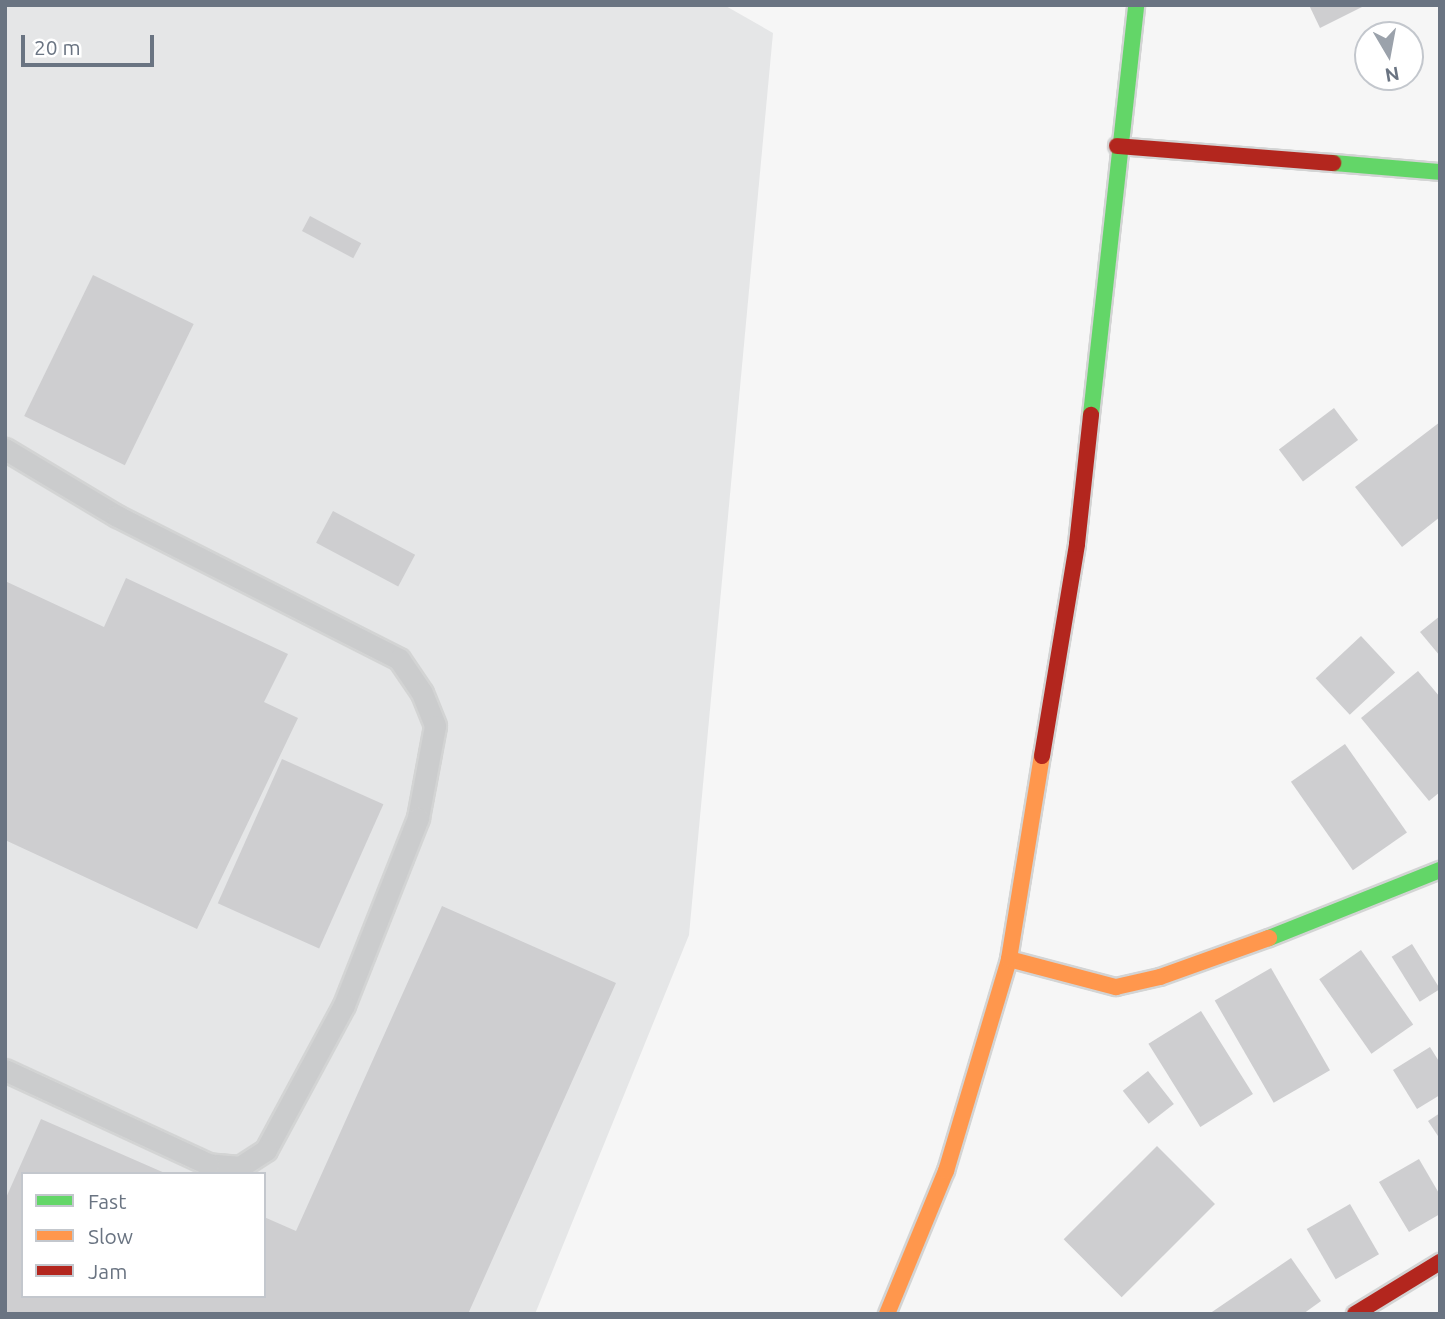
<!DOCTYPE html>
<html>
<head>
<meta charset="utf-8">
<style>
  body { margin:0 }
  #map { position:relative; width:1445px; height:1319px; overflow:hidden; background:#f6f6f6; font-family:Ubuntu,sans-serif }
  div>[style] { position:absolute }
  .built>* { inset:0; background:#e5e6e7 }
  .building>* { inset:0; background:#ceced0; transform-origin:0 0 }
  .roads { filter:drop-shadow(2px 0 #d3d4d4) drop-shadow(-2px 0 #d3d4d4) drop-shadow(0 2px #d3d4d4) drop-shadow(0 -2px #d3d4d4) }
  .lane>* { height:21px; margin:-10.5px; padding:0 10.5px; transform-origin:10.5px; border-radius:10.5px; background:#cbcccd }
  .fast>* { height:16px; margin:-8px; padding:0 8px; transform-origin:8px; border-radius:8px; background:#63d668 }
  .slow>* { height:16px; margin:-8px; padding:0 8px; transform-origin:8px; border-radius:8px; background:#ff974d }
  .jam>* { height:16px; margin:-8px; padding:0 8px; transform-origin:8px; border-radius:8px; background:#b3261e }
  span { translate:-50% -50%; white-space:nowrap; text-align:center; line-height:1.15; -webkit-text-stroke:7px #fff; paint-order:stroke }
  .frame { position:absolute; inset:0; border:7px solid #6a7482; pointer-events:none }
  .legend { position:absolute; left:21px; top:1172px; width:245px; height:126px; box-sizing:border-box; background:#fff; border:2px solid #c3c7cd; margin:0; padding:9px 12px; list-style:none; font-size:21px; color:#6a7482 }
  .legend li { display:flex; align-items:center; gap:14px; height:35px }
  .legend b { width:35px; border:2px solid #c3c7cd }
  .north { position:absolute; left:1354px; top:21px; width:70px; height:70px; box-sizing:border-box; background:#fff; border:2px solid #c3c7cd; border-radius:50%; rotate:170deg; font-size:19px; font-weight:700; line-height:28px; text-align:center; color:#6a7482 }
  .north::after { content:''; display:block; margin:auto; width:24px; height:32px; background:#9ba2ab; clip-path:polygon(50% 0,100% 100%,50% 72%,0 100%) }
  .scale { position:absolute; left:21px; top:35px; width:133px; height:32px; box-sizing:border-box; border:4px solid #6a7482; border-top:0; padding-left:9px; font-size:21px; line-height:24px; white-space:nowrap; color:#6a7482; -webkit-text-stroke:5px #fff; paint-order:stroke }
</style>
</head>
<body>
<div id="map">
  <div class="built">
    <i style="clip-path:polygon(evenodd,5px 5px,724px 5px,773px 33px,689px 935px,535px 1314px,5px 1314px,5px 5px,23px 1174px,264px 1174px,264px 1296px,23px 1296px,23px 1174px)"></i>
  </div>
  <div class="building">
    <i style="clip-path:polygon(1309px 5px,1366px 5px,1320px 28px)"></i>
    <i style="left:310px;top:216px;width:58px;height:17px;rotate:28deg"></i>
    <i style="left:93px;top:275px;width:112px;height:157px;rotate:26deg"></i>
    <i style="left:1334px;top:408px;width:40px;height:69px;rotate:53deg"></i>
    <i style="clip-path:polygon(1440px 422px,1440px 517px,1402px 547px,1355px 487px)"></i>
    <i style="left:333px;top:511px;width:93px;height:36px;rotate:28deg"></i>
    <i style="clip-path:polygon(126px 578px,288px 654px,264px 702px,298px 718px,197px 929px,5px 840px,5px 581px,104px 627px)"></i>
    <i style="clip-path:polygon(1440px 616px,1440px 656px,1420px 632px)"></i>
    <i style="left:1361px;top:636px;width:50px;height:62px;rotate:47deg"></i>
    <i style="clip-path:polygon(1418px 671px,1440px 697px,1440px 792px,1429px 801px,1361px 718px)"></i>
    <i style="left:1345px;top:744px;width:108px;height:66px;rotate:55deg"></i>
    <i style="left:282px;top:759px;width:111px;height:158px;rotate:24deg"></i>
    <i style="clip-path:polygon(442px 906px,616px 983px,468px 1314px,5px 1314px,5px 1200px,41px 1119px,167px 1174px,23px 1174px,23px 1296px,264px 1296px,264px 1217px,296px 1231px)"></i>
    <i style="left:1412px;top:944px;width:53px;height:24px;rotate:58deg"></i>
    <i style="left:1361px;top:950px;width:91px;height:51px;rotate:55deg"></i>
    <i style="left:1271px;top:968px;width:118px;height:65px;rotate:60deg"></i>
    <i style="left:1201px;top:1011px;width:98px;height:62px;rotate:58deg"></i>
    <i style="clip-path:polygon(1430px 1047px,1440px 1063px,1440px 1095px,1417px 1109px,1393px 1070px)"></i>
    <i style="left:1148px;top:1071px;width:42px;height:32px;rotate:52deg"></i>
    <i style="clip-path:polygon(1440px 1113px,1440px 1139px,1428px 1121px)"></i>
    <i style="left:1157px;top:1146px;width:82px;height:132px;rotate:45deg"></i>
    <i style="clip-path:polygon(1419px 1159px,1440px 1195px,1440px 1214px,1409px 1232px,1379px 1182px)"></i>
    <i style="left:1350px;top:1204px;width:58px;height:50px;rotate:60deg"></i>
    <i style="clip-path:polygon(1291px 1258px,1321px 1301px,1303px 1314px,1209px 1314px)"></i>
  </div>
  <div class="roads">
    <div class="lane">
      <i style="left:5px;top:449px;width:131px;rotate:30.9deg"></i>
      <i style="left:117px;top:516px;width:316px;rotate:26.9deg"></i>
      <i style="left:399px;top:659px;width:41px;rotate:55.9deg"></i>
      <i style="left:422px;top:693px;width:35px;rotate:68deg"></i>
      <i style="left:435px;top:726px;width:94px;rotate:100.5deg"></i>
      <i style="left:418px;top:818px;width:201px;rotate:111.6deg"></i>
      <i style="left:344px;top:1005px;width:165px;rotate:118.3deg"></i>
      <i style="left:266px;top:1150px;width:31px;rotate:147deg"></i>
      <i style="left:240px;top:1167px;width:32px;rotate:-175deg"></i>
      <i style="left:208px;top:1164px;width:224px;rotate:-155.2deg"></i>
    </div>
    <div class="fast">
      <i style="left:1333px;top:163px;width:107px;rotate:4.8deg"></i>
      <i style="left:1091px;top:415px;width:412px;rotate:-83.7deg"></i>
      <i style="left:1269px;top:938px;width:184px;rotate:-21.7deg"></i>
    </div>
    <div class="slow">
      <i style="left:1009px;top:959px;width:111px;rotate:14.7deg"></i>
      <i style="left:1116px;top:987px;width:45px;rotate:-12.8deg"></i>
      <i style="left:1160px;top:977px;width:116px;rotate:-19.7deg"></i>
      <i style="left:887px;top:1314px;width:155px;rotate:-67.6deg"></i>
      <i style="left:946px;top:1171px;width:221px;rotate:-73.4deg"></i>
      <i style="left:1009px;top:959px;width:206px;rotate:-80.8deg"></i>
    </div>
    <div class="jam">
      <i style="left:1117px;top:146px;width:217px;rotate:4.5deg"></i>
      <i style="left:1042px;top:756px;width:215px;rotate:-80.6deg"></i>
      <i style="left:1077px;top:544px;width:130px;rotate:-83.8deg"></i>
      <i style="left:1355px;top:1314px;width:100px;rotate:-31.5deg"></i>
    </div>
  </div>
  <div class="frame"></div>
  <ul class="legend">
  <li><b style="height:9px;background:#63d668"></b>Fast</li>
  <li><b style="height:9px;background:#ff974d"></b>Slow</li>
  <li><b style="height:9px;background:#b3261e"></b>Jam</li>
  </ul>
  <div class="north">N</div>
  <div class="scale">20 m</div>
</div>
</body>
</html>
